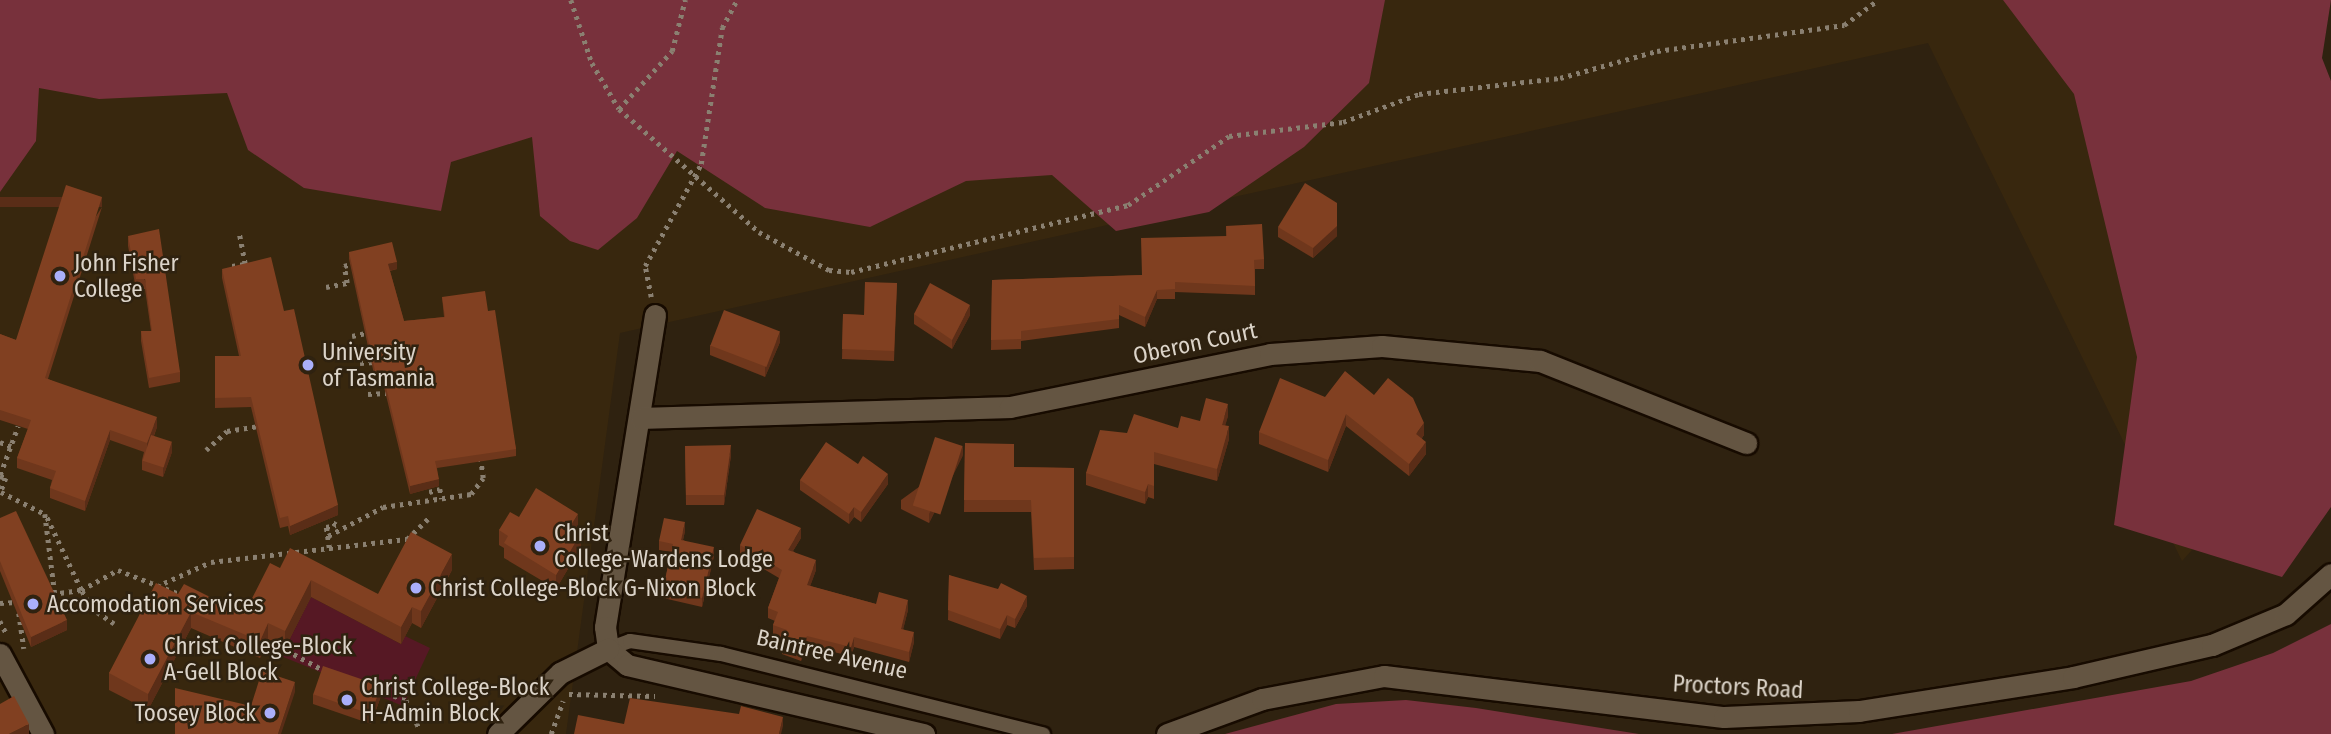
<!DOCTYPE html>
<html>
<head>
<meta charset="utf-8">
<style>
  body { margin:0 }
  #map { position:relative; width:2331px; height:734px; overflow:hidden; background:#2f2210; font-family:"Fira Sans Condensed",sans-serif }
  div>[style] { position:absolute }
  .built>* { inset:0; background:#38270e }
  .green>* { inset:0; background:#561824 }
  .forest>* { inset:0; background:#78313c }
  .path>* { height:4.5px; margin-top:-2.25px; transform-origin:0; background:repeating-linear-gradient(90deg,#8a8071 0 3.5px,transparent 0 8.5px) }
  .roads { filter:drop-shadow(2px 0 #170b00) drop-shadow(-2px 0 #170b00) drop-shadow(0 2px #170b00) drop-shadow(0 -2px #170b00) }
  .service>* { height:14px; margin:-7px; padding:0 7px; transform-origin:7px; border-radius:7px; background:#645542 }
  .minor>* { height:21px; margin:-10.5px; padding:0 10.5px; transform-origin:10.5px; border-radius:10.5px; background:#645542 }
  .tertiary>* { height:21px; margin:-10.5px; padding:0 10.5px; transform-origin:10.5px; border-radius:10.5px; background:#645542 }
  .wall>* { inset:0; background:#6f371c }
  .shaded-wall>* { inset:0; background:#5a2d17; transform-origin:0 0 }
  .building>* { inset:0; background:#814021; transform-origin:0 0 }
  .dots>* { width:19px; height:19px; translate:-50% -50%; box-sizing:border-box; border:4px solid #2f2210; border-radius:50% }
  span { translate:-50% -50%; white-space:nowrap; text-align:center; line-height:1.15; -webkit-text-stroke:5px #2f2210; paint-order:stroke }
  .poi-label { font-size:23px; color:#dcd4c9 }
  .left { translate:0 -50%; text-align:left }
  .right { translate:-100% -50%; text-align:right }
  .street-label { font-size:23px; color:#dcd4c9 }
</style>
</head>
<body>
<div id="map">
  <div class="built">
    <i style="clip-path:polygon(0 0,2331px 0,2275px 14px,2331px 398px,2182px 561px,1928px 43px,620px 333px,566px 734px,0 734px)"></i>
  </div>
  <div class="green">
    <i style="clip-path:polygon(311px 597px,401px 644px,405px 636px,430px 648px,403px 706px,281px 656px)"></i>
  </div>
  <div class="forest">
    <i style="clip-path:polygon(0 0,1385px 0,1369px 83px,1304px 147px,1209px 212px,1116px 231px,1052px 175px,966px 181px,870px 227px,765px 208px,677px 151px,637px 218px,598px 250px,570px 241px,540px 216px,532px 137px,451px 162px,441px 211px,304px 188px,248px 150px,227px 93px,99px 99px,39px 88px,36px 141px,0 192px)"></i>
    <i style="clip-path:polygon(2003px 0,2331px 0,2322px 58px,2331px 81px,2331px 507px,2282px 577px,2114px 525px,2137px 357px,2074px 94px)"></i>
    <i style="clip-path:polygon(2331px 624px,2331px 734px,1892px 734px,2191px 681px,2273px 653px)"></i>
    <i style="clip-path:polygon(1406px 700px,1476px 708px,1639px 734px,1225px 734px,1336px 704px)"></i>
  </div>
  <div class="path">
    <i style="left:571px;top:0;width:66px;rotate:71.6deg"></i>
    <i style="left:592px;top:63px;width:53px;rotate:59.6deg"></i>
    <i style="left:619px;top:109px;width:186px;rotate:41.3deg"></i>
    <i style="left:759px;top:232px;width:80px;rotate:28.5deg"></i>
    <i style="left:829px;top:270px;width:22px;rotate:5deg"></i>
    <i style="left:851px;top:272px;width:285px;rotate:-13.6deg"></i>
    <i style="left:1128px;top:205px;width:122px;rotate:-34.3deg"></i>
    <i style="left:1229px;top:136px;width:115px;rotate:-7deg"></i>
    <i style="left:1343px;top:122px;width:81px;rotate:-20.2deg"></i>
    <i style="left:1419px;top:94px;width:142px;rotate:-6.5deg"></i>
    <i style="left:1560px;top:78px;width:101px;rotate:-15.6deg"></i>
    <i style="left:1657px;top:51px;width:189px;rotate:-7.9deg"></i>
    <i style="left:1844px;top:25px;width:42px;rotate:-36.3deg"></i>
    <i style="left:619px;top:109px;width:79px;rotate:-47.6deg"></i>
    <i style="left:672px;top:51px;width:53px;rotate:-75.7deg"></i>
    <i style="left:233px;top:271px;width:5px;rotate:-101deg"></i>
    <i style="left:232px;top:266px;width:13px;rotate:-9deg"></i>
    <i style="left:245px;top:264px;width:31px;rotate:-101deg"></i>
    <i style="left:326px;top:287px;width:21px;rotate:-11deg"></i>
    <i style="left:347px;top:283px;width:17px;rotate:-100deg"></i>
    <i style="left:344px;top:266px;width:7px;rotate:-16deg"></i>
    <i style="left:651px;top:297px;width:32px;rotate:-101deg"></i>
    <i style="left:645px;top:266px;width:116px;rotate:-61.2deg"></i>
    <i style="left:701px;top:164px;width:138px;rotate:-81.2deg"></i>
    <i style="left:722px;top:28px;width:32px;rotate:-62deg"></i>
    <i style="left:352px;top:336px;width:19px;rotate:-12deg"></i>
    <i style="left:360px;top:363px;width:14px;rotate:-4deg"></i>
    <i style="left:368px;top:394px;width:18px;rotate:-3deg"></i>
    <i style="left:0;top:442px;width:12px;rotate:20deg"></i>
    <i style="left:206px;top:450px;width:28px;rotate:-42deg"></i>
    <i style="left:227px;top:431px;width:33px;rotate:-9deg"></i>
    <i style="left:0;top:475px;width:52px;rotate:-69.8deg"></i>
    <i style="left:0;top:476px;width:6px;rotate:18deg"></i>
    <i style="left:6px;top:478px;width:15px;rotate:110deg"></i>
    <i style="left:1px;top:492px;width:49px;rotate:26.6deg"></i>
    <i style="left:429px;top:492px;width:11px;rotate:-15deg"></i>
    <i style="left:440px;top:489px;width:10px;rotate:79deg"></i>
    <i style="left:328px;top:536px;width:62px;rotate:-27.8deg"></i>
    <i style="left:383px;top:507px;width:89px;rotate:-8.4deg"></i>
    <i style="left:471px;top:494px;width:20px;rotate:-53deg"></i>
    <i style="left:483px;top:478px;width:22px;rotate:-98deg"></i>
    <i style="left:329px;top:548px;width:21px;rotate:-98deg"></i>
    <i style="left:326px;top:527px;width:10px;rotate:-11deg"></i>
    <i style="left:336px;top:525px;width:8px;rotate:-150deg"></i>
    <i style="left:164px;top:583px;width:51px;rotate:-24.1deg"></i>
    <i style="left:211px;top:562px;width:197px;rotate:-6.7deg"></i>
    <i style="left:407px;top:539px;width:30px;rotate:-44deg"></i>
    <i style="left:52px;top:594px;width:29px;rotate:-8deg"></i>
    <i style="left:81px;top:590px;width:84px;rotate:-115.3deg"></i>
    <i style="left:45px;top:514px;width:81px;rotate:82.9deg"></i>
    <i style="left:0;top:603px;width:16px;rotate:-4deg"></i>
    <i style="left:19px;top:613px;width:36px;rotate:82deg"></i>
    <i style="left:0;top:621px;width:13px;rotate:63deg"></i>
    <i style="left:114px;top:624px;width:27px;rotate:-146deg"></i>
    <i style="left:92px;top:609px;width:22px;rotate:-120deg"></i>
    <i style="left:81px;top:590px;width:42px;rotate:-28.4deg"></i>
    <i style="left:118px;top:570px;width:69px;rotate:21.3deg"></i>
    <i style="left:264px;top:638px;width:72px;rotate:28.4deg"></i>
    <i style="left:378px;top:690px;width:30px;rotate:20deg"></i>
    <i style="left:406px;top:700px;width:31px;rotate:65deg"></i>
    <i style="left:569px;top:694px;width:86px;rotate:1.3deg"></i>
    <i style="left:551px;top:734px;width:35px;rotate:-70deg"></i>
  </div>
  <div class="roads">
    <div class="service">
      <i style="left:608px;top:649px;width:23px;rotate:-20deg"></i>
      <i style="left:630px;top:641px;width:92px;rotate:8.1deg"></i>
      <i style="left:721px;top:654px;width:332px;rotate:14deg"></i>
    </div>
    <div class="minor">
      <i style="left:655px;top:315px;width:316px;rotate:99.1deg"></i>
      <i style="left:605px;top:627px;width:22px;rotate:82deg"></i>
      <i style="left:608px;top:649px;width:25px;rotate:40deg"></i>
      <i style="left:627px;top:665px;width:305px;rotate:13.1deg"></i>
      <i style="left:641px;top:418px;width:369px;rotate:-1.7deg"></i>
      <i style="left:1010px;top:407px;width:265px;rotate:-11.5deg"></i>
      <i style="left:1270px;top:354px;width:112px;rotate:-4.1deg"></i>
      <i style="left:1382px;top:346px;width:159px;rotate:5.4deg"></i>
      <i style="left:1540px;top:361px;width:222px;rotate:21.7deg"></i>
      <i style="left:0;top:654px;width:91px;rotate:61.7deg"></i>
      <i style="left:498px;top:734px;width:87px;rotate:-44.5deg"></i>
      <i style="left:560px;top:673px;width:54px;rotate:-26.6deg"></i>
    </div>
    <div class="tertiary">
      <i style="left:1167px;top:734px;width:101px;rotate:-20.2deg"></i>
      <i style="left:1262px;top:699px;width:124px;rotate:-10.7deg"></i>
      <i style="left:1384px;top:676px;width:342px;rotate:6.9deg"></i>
      <i style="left:1724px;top:717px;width:135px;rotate:-2.5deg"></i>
      <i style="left:1859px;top:711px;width:217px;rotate:-9deg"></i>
      <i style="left:2073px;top:677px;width:143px;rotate:-13deg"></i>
      <i style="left:2212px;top:645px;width:80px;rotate:-22.7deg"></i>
      <i style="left:2286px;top:614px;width:60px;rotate:-41.6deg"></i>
    </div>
  </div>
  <div class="wall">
    <i style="clip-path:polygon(102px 207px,48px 379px,157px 427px,154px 436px,172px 452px,163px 477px,142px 470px,142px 460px,144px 452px,110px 440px,85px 511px,50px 498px,50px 488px,52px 480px,17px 468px,17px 458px,28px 429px,0 420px,0 334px,16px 340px)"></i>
    <i style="clip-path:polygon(1226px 226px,1264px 259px,1264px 269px,1255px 269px,1255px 295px,1175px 292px,1175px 299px,1157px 299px,1145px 327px,1119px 315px,1119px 328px,1021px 341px,1021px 349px,991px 350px,992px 280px,1142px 275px,1226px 236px)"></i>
    <i style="clip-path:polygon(1278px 227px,1337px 236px,1313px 258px,1278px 237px)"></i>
    <i style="clip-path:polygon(128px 236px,180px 372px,180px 382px,149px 388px,141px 341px,141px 331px,151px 331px,145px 289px,136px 289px,128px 246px)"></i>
    <i style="clip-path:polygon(349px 252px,397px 269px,390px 271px,404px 321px,444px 317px,442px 297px,488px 311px,516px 449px,516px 456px,437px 468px,439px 486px,410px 494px,384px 387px,377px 388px,349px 259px)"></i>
    <i style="clip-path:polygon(222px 269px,338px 515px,290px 535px,288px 526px,280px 528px,251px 407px,215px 408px,215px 356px,239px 356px,222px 278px)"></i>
    <i style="clip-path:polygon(897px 283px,894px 361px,842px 359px,843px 314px,864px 315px)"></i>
    <i style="clip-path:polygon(914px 314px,970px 315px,952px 349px,914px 324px)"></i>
    <i style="clip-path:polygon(780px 342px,765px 377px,710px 355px,710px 345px)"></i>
    <i style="clip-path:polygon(1325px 397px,1424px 435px,1422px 438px,1426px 454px,1409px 476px,1346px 426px,1328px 472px,1259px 444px,1259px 432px)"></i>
    <i style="clip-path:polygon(1228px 416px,1225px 425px,1229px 439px,1217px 481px,1154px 464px,1154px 499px,1148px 497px,1145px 504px,1086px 485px,1086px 473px,1127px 433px,1178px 428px,1200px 421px)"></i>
    <i style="clip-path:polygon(965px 443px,1014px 467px,1074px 468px,1074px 569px,1034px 570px,1031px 512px,964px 512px)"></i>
    <i style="clip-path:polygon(685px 446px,731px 455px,724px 505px,686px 505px)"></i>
    <i style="clip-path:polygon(963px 455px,929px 523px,901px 509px,901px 500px)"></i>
    <i style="clip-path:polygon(800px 480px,888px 484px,861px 522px,854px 517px,849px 524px,800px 490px)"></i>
    <i style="clip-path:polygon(519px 517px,578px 528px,577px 530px,581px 547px,556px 589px,504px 558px,504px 548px,499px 545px,499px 530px)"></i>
    <i style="clip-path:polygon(0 518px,67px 630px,31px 647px,0 571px)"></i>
    <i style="clip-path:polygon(685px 531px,683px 540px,714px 556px,702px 607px,663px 598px,663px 589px,671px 552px,659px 550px,659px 541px)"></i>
    <i style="clip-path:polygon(801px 538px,793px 551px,816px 570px,810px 586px,876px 604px,908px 610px,903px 629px,914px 642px,909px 662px,854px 647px,851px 656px,807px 646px,801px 661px,782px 654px,782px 644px,784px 639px,773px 635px,773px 625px,775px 621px,768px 618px,768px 608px,779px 578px,740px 555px,740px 545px)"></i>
    <i style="clip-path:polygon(280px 568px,378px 594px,452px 570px,421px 628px,412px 623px,401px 644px,311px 597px,285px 648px,268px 639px,260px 658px,191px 628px,148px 710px,109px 690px,109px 673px,178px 594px,244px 614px)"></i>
    <i style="clip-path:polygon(949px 575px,1027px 606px,1015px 628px,1007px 625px,1000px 639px,948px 620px)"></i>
    <i style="clip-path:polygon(313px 694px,381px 696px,371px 724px,313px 704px)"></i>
  </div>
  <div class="shaded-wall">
    <i style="left:102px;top:197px;width:10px;height:190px;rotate:90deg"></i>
    <i style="clip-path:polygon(1337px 203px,1337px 236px,1313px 258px,1313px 248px)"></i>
    <i style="clip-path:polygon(397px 262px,397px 269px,388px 271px,388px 264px)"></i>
    <i style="clip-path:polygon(1157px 290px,1157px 299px,1145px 327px,1145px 317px)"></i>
    <i style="clip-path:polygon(970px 305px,970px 315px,952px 349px,952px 340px)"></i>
    <i style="clip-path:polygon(780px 332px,780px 342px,765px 377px,765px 367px)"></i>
    <i style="clip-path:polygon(1228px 404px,1228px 416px,1222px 437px,1222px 425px)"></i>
    <i style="clip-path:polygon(1346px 414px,1346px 426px,1328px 472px,1328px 460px)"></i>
    <i style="clip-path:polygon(157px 417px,157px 427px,147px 453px,147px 443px)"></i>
    <i style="clip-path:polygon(1424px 423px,1424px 435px,1416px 446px,1416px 434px)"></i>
    <i style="clip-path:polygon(1229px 426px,1229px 439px,1217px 481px,1217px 469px)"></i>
    <i style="clip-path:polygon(110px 430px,110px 440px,85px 511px,85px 501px)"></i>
    <i style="clip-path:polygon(172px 442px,172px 452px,163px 477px,163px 467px)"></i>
    <i style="clip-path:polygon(1426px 442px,1426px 454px,1409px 476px,1409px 464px)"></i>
    <i style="clip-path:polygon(731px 445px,731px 455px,724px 505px,724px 495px)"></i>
    <i style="clip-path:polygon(963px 446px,963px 455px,929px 523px,929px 514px)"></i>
    <i style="clip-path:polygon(888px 474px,888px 484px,861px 522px,861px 512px)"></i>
    <i style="clip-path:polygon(439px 479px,439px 486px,410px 494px,410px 486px)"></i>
    <i style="clip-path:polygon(1148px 484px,1148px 497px,1145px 504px,1145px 492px)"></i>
    <i style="clip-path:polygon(338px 505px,338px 515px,290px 535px,290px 526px)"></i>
    <i style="clip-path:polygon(854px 507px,854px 517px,849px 524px,849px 514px)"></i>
    <i style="clip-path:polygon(578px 514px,578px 528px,570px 541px,570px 527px)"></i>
    <i style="clip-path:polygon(685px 522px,685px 531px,681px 549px,681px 540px)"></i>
    <i style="clip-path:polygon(801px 528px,801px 538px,788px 559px,788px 550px)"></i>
    <i style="clip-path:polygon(581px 533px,581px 547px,556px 589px,556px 575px)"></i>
    <i style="clip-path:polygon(714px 547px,714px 556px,702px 607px,702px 598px)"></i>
    <i style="clip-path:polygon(452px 554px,452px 570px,421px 628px,421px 611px)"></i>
    <i style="clip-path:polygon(816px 560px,816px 570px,807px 595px,807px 585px)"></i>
    <i style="clip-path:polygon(311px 580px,311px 597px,285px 648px,285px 631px)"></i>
    <i style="clip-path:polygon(1027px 596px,1027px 606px,1015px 628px,1015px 619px)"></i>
    <i style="clip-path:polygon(908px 600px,908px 610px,901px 638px,901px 629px)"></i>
    <i style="clip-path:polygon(412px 607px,412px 623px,401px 644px,401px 627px)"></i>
    <i style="clip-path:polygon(191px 612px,191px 628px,148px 710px,148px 694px)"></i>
    <i style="clip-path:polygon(1007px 615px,1007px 625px,1000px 639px,1000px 629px)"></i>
    <i style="clip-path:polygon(67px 620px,67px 630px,31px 647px,31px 637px)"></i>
    <i style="clip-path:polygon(268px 623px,268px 639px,260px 658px,260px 641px)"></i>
    <i style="clip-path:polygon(914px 632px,914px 642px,909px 662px,909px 652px)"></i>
    <i style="clip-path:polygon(807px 636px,807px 646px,801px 661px,801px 651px)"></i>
    <i style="clip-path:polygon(854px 637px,854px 647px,851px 656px,851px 647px)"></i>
    <i style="clip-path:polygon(295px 682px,295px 692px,281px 734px,278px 734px)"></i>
    <i style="clip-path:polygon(381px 686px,381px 696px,371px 724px,371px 714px)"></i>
    <i style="clip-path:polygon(783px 717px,783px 726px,781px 734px,779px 734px)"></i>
    <i style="clip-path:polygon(29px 724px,29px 734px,9px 734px)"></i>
  </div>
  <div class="building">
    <i style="clip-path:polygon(1305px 183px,1337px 203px,1337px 226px,1313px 248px,1278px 227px)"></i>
    <i style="clip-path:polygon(66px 185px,102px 197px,45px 378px,157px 417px,147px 443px,110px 430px,85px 501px,50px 488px,56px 471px,17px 458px,31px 420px,0 410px,0 334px,16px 340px)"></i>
    <i style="clip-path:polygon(1262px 224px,1264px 259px,1254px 260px,1255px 286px,1175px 282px,1175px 289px,1157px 290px,1145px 317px,1119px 305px,1119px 319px,1021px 331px,1021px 339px,991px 340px,992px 280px,1142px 275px,1141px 238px,1227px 236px,1226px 226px)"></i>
    <i style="clip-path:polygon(159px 229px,180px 372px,149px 378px,141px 331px,152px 331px,145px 279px,136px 279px,128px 236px)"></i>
    <i style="clip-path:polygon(392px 242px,397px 262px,388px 264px,404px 321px,445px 317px,442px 297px,485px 291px,488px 311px,495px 310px,516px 449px,435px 461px,439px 479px,410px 486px,384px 379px,377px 380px,349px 252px)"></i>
    <i style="clip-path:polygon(271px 257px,284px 311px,294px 309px,338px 505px,290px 526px,288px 516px,280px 518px,251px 397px,215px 398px,215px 356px,241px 356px,222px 269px)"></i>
    <i style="clip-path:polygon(865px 282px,897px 283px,894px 351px,842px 349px,843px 314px,864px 315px)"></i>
    <i style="clip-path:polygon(930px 283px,970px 305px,952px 340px,914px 314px)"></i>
    <i style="left:724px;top:310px;width:60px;height:38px;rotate:21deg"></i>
    <i style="clip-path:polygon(1345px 371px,1374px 395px,1388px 378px,1413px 398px,1424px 423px,1416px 434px,1426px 442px,1409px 464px,1346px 414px,1328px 460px,1259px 432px,1280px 378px,1325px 397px)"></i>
    <i style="clip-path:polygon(1206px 398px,1228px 404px,1222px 425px,1229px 426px,1217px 469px,1154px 452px,1154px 486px,1148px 484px,1145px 492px,1086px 473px,1100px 430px,1127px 433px,1134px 414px,1178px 428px,1181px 416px,1200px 421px)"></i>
    <i style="left:151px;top:435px;width:22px;height:27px;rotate:18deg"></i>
    <i style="left:935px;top:437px;width:29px;height:72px;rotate:18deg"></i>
    <i style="clip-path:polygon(826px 442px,858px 464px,863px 456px,888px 474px,861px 512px,854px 507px,849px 514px,800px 480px)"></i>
    <i style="clip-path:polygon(965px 443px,1014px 444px,1014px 467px,1074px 468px,1074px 557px,1034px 558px,1031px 500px,964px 500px)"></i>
    <i style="clip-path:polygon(731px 445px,724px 495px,686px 495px,685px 446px)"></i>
    <i style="clip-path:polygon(536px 488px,578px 514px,570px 527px,581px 533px,556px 575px,504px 543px,508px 536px,499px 530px,510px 512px,519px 517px)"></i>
    <i style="clip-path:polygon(757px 509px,801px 528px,788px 550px,816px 560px,807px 585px,876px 604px,879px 592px,908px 600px,901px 629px,914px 632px,909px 652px,854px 637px,851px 647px,807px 636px,801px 651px,782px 644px,787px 630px,773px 625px,778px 612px,768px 608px,782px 570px,740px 545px)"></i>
    <i style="clip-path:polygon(16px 511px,67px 620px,31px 637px,0 561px,0 518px)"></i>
    <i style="clip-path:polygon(664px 518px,685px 522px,681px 540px,714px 547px,702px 598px,663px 589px,673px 544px,659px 541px)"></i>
    <i style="clip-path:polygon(411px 532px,452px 554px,421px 611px,412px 607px,401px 627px,311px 580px,285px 631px,268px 623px,260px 641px,191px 612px,148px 694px,109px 673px,156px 583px,178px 594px,184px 584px,244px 614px,270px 563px,280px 568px,290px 548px,378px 594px)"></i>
    <i style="clip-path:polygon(949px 575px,998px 589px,1001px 583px,1027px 596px,1015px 619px,1007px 615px,1000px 629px,948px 610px)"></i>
    <i style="left:323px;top:666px;width:61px;height:30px;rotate:19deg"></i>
    <i style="clip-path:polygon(262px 671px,295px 682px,278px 734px,175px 734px,175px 688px,251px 706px)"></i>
    <i style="clip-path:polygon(14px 696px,29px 724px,9px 734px,0 734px,0 704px)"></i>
    <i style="clip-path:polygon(630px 698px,739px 714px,741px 706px,783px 717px,779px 734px,574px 734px,578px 715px,624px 724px)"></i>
  </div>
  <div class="dots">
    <i style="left:60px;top:276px;background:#aaaffb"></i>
    <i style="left:308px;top:365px;background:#aaaffb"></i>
    <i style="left:540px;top:546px;background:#aaaffb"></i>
    <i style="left:416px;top:588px;background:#aaaffb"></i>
    <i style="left:33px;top:604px;background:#aaaffb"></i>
    <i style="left:150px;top:659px;background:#aaaffb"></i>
    <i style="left:347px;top:700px;background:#aaaffb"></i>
    <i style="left:270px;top:713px;background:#aaaffb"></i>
  </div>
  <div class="poi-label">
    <span class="left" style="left:74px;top:276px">John Fisher<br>College</span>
    <span class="left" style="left:322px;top:365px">University<br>of Tasmania</span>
    <span class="left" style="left:554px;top:546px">Christ<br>College-Wardens Lodge</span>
    <span class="left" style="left:430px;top:588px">Christ College-Block G-Nixon Block</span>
    <span class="left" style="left:47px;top:604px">Accomodation Services</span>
    <span class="left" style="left:164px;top:659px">Christ College-Block<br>A-Gell Block</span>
    <span class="left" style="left:361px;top:700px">Christ College-Block<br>H-Admin Block</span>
    <span class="right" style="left:256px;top:713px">Toosey Block</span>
  </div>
  <div class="street-label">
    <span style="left:1195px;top:343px;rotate:-12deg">Oberon Court</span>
    <span style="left:832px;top:654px;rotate:13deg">Baintree Avenue</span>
    <span style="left:1738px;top:687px;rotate:3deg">Proctors Road</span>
  </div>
</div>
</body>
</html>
